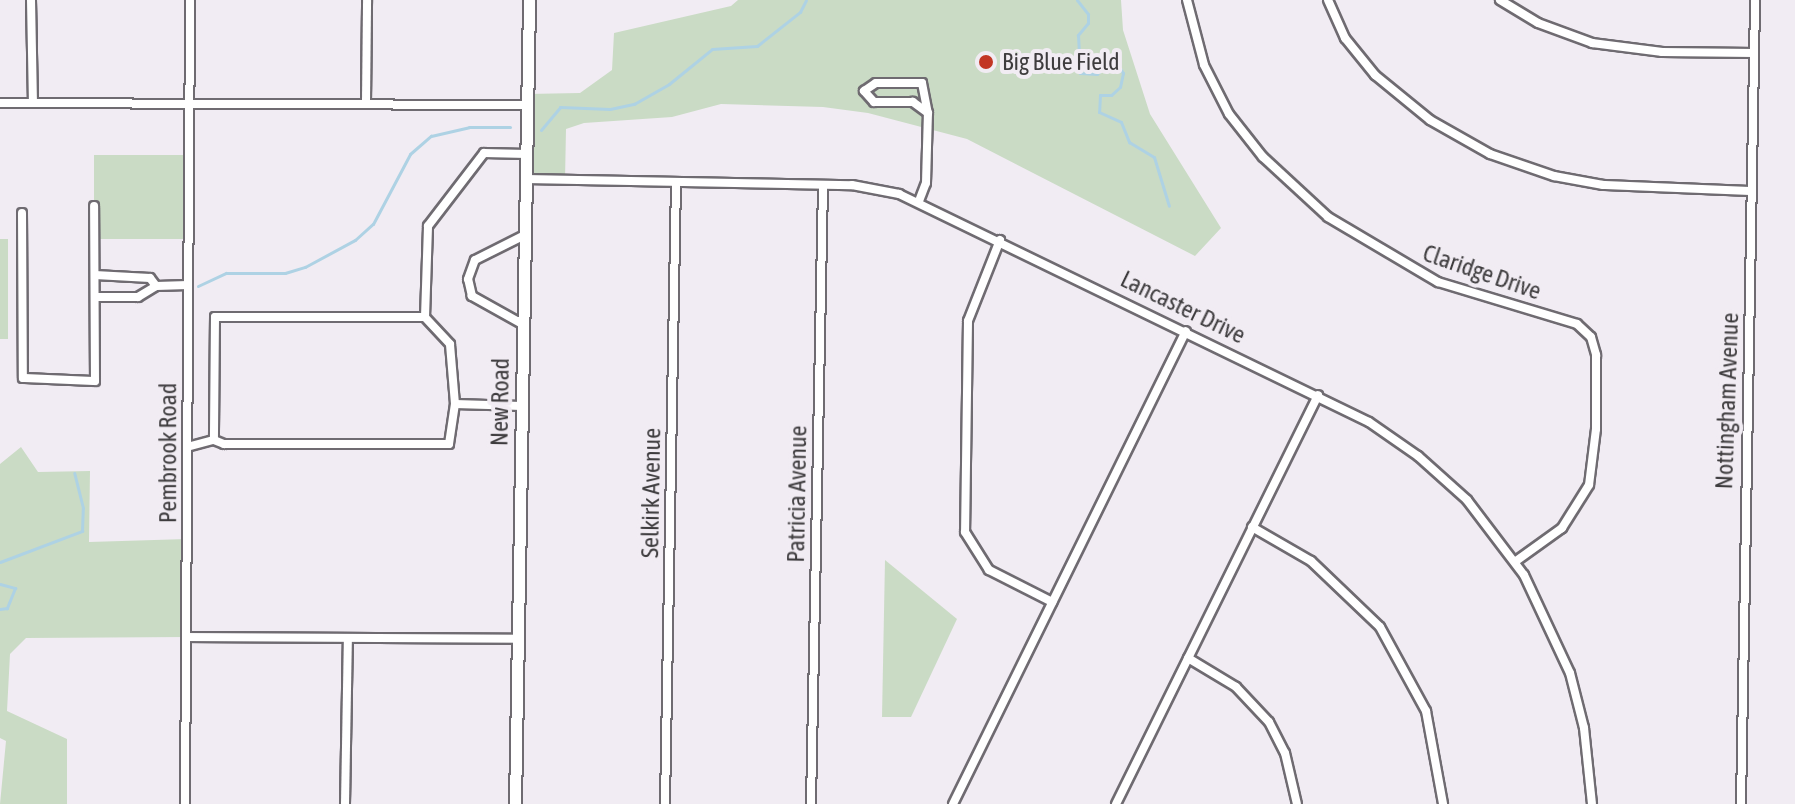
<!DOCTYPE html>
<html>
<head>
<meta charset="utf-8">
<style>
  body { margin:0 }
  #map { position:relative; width:1795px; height:804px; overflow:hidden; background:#f1ecf3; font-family:"Asap Condensed",sans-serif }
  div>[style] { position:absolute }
  .green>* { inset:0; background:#cadbc5; transform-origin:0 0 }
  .stream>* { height:3px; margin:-1.5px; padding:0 1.5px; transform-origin:1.5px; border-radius:1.5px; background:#aed2e4 }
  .roads { filter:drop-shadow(2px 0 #6f6b71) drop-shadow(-2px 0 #6f6b71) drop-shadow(0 2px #6f6b71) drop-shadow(0 -2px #6f6b71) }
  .street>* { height:8px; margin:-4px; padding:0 4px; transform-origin:4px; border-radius:4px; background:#fff }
  .secondary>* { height:11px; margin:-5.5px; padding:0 5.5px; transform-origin:5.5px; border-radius:5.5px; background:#fff }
  .dots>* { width:22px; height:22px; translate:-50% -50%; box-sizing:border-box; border:4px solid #f1ecf3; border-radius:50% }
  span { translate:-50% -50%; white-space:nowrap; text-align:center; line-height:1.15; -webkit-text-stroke:8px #f1ecf3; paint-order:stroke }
  .poi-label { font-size:24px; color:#3e3c3e }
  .left { translate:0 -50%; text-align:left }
  .street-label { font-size:24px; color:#3e3c3e }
</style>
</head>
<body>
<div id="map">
  <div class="green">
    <i style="clip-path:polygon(738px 0,1121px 0,1123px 30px,1150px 114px,1221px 228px,1195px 256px,967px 139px,868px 113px,823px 107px,721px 104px,672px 117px,584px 123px,566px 129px,565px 180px,526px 179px,527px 94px,580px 93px,612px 70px,614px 33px,731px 6px)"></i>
    <i style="left:94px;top:155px;width:95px;height:84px"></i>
    <i style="left:0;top:239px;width:8px;height:100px"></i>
    <i style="clip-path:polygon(21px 447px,38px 472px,90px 471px,89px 542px,187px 539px,187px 637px,26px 638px,10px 654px,7px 711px,67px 739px,67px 804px,0 804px,6px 741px,0 738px,0 464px)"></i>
    <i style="clip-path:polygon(885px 560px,957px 619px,911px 717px,882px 717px)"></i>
  </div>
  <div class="stream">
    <i style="left:1077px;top:0;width:18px;rotate:52deg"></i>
    <i style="left:1088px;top:14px;width:9px;rotate:90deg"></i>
    <i style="left:1088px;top:23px;width:16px;rotate:130deg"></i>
    <i style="left:1078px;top:35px;width:38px;rotate:87deg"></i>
    <i style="left:1080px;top:73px;width:17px;rotate:3deg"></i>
    <i style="left:1097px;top:74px;width:20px;rotate:-45deg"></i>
    <i style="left:1111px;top:60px;width:7px;rotate:34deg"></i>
    <i style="left:1117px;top:64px;width:11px;rotate:56deg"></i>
    <i style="left:1123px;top:73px;width:14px;rotate:102deg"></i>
    <i style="left:1120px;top:87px;width:12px;rotate:138deg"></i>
    <i style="left:1111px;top:95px;width:11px;rotate:180deg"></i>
    <i style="left:1100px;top:95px;width:17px;rotate:93deg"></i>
    <i style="left:1099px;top:112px;width:24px;rotate:24deg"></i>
    <i style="left:1121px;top:122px;width:22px;rotate:68deg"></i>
    <i style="left:1129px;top:142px;width:29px;rotate:31deg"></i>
    <i style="left:1154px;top:157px;width:51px;rotate:73deg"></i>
    <i style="left:541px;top:130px;width:30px;rotate:-50deg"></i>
    <i style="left:560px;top:107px;width:50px;rotate:2.3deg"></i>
    <i style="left:610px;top:109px;width:25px;rotate:-12deg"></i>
    <i style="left:634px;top:104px;width:40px;rotate:-29.7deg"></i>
    <i style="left:669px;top:84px;width:55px;rotate:-39.1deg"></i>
    <i style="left:712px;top:49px;width:45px;rotate:-3.8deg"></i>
    <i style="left:757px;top:46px;width:55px;rotate:-38.3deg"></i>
    <i style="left:800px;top:12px;width:13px;rotate:-63deg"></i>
    <i style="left:198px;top:286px;width:31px;rotate:-25deg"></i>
    <i style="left:226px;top:273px;width:59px"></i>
    <i style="left:285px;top:273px;width:21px;rotate:-17deg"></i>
    <i style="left:305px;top:267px;width:57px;rotate:-28.4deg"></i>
    <i style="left:355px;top:240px;width:24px;rotate:-42deg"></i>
    <i style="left:373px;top:224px;width:79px;rotate:-62.1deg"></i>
    <i style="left:410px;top:154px;width:28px;rotate:-41deg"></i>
    <i style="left:431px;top:136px;width:39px;rotate:-13deg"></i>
    <i style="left:469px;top:127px;width:41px"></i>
    <i style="left:0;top:562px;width:88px;rotate:-20.7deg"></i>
    <i style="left:82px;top:531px;width:23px;rotate:-88deg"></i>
    <i style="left:83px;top:508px;width:36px;rotate:-104deg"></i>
    <i style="left:0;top:584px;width:16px;rotate:15deg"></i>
    <i style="left:15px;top:588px;width:22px;rotate:112deg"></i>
    <i style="left:7px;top:608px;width:7px;rotate:172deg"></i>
  </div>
  <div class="roads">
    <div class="street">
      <i style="left:31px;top:0;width:103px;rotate:88.9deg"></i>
      <i style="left:1187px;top:0;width:67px;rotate:75.3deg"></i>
      <i style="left:1204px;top:65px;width:55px;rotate:63deg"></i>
      <i style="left:1229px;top:114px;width:55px;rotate:51.7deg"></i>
      <i style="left:1263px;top:157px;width:88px;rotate:42.7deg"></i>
      <i style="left:1328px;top:217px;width:128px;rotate:30.6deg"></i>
      <i style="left:1438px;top:282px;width:145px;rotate:16.8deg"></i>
      <i style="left:1577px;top:324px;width:19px;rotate:43deg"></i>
      <i style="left:1591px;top:337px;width:19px;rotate:74deg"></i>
      <i style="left:1596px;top:355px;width:74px;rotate:90deg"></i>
      <i style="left:1596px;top:429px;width:56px;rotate:97.1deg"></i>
      <i style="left:1589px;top:485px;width:51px;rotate:122.1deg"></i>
      <i style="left:1562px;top:528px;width:57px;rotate:144.3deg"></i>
      <i style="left:1328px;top:0;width:42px;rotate:65.9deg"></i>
      <i style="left:1345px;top:38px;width:48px;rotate:51deg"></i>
      <i style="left:1375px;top:75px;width:71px;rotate:39.3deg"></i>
      <i style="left:1430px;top:120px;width:69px;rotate:29.5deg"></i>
      <i style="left:1490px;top:154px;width:68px;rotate:19deg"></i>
      <i style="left:1554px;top:176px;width:50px;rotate:10.4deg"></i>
      <i style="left:1603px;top:185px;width:149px;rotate:2.3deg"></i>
      <i style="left:1500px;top:0;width:44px;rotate:31.2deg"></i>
      <i style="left:1538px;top:23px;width:58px;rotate:20.3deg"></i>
      <i style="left:1592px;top:43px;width:71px;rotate:7.3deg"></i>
      <i style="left:1662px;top:52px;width:92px;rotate:0.6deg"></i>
      <i style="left:876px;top:83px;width:46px"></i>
      <i style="left:922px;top:83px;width:31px;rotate:79deg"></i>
      <i style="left:928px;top:113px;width:19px;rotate:-144deg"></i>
      <i style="left:913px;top:102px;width:39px;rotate:180deg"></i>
      <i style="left:874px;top:102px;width:15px;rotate:-132deg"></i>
      <i style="left:864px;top:91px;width:14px;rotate:-34deg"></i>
      <i style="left:366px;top:102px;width:102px;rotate:-89.4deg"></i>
      <i style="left:0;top:103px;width:527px;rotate:0.22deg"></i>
      <i style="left:526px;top:179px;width:326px;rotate:1.1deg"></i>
      <i style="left:852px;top:185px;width:48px;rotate:10.8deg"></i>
      <i style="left:899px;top:194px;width:522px;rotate:25.88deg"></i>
      <i style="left:1369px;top:422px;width:60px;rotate:34.8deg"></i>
      <i style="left:1418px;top:456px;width:66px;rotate:41.9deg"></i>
      <i style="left:1467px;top:500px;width:94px;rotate:52.8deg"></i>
      <i style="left:1524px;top:575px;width:108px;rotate:64.9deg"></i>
      <i style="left:1570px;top:673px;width:57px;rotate:75.7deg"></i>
      <i style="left:1584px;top:728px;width:76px;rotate:84deg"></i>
      <i style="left:919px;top:201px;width:19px;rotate:-69deg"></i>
      <i style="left:926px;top:183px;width:70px;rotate:-88.4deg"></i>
      <i style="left:22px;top:213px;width:165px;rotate:89.7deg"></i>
      <i style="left:23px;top:378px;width:72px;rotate:2.4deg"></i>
      <i style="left:95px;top:381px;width:175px;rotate:-90.3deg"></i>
      <i style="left:1000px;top:240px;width:87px;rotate:111.6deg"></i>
      <i style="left:968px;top:321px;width:211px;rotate:90.8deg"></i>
      <i style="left:965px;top:532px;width:45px;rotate:57.7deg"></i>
      <i style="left:989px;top:570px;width:71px;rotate:26.9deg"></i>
      <i style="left:95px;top:275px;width:55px;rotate:3.1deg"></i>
      <i style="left:150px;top:278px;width:10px;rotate:53deg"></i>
      <i style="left:95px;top:297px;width:43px"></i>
      <i style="left:138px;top:297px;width:21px;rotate:-31deg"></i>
      <i style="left:156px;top:286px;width:32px;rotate:-2deg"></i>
      <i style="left:425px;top:317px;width:210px;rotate:180deg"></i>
      <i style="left:215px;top:317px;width:123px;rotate:90.5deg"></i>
      <i style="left:214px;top:440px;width:11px;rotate:22deg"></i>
      <i style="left:224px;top:444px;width:225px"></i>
      <i style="left:449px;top:444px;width:40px;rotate:-81.5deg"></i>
      <i style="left:455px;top:404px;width:60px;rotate:-94.8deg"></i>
      <i style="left:450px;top:344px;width:37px;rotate:-133deg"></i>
      <i style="left:425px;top:317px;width:91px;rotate:-88.1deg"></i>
      <i style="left:428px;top:226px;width:92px;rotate:-52.5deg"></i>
      <i style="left:484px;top:153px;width:43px;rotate:1.3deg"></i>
      <i style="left:524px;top:325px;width:60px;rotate:-150.9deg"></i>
      <i style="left:472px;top:296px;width:17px;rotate:-103deg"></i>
      <i style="left:468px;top:279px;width:20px;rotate:-70deg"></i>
      <i style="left:475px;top:260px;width:56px;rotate:-26.6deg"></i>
      <i style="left:455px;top:404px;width:67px;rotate:1.7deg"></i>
      <i style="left:187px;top:447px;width:28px;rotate:-15deg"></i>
      <i style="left:1252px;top:527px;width:68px;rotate:30deg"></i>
      <i style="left:1311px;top:561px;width:95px;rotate:43.7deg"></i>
      <i style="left:1380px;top:627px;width:96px;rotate:61.3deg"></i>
      <i style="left:1426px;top:711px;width:95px;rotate:79.6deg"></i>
      <i style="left:187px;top:637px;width:331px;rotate:0.3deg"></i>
      <i style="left:1188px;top:658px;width:56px;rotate:31.1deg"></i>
      <i style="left:1236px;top:687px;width:48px;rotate:46.7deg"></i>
      <i style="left:1269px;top:722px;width:35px;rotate:63deg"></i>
      <i style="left:1285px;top:753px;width:52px;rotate:76.8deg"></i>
      <i style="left:185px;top:804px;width:804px;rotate:-89.64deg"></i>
      <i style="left:345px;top:804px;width:165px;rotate:-89deg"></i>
      <i style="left:665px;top:804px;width:622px;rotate:-88.99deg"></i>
      <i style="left:811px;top:804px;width:619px;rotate:-88.89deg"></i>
      <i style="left:953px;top:804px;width:527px;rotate:-63.78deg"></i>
      <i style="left:1116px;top:804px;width:456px;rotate:-63.7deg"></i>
      <i style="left:1741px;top:804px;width:804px;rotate:-89deg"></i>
    </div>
    <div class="secondary">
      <i style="left:515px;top:804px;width:804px;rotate:-89deg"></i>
    </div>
  </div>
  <div class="dots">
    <i style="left:986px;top:62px;background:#c23624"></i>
  </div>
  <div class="poi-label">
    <span class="left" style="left:1002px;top:62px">Big Blue Field</span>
  </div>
  <div class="street-label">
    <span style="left:1482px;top:272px;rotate:19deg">Claridge Drive</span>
    <span style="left:1183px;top:307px;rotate:26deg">Lancaster Drive</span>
    <span style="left:1727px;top:401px;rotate:-88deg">Nottingham Avenue</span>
    <span style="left:500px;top:402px;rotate:-89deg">New Road</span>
    <span style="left:168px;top:453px;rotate:-90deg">Pembrook Road</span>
    <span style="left:651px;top:493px;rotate:-89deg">Selkirk Avenue</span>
    <span style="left:797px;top:494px;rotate:-89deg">Patricia Avenue</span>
  </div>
</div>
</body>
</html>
